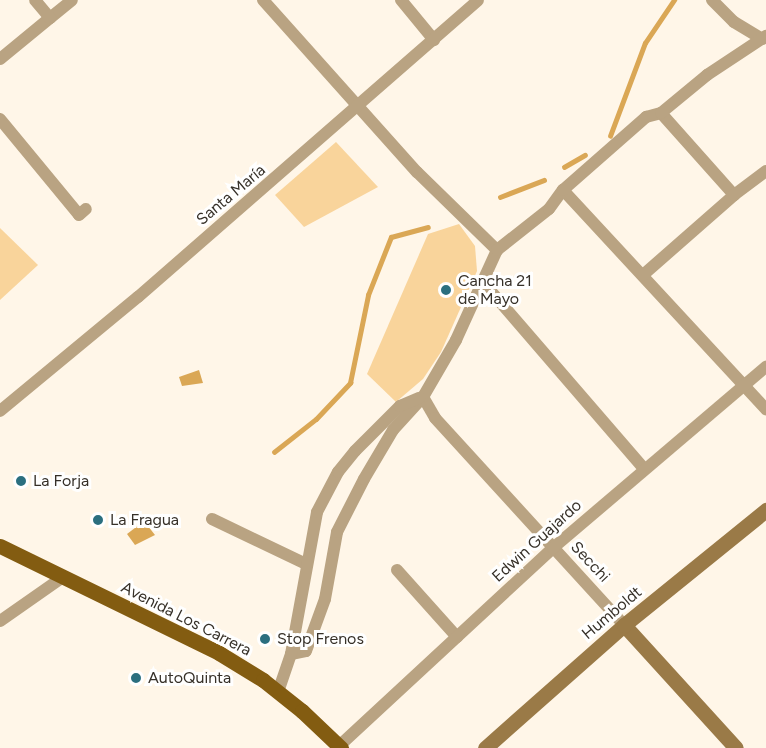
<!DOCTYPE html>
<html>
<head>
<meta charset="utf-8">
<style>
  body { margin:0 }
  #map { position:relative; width:766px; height:748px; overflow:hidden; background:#fff6e8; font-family:Figtree,sans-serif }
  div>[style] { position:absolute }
  .green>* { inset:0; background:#f9d49b }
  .water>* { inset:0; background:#daa755 }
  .stream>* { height:4.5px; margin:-2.25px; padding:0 2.25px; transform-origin:2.25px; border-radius:2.25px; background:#daa755 }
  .street>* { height:12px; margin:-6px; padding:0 6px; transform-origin:6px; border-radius:6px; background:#b9a382 }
  .secondary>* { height:15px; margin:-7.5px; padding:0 7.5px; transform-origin:7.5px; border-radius:7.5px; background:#9a7a47 }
  .primary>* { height:15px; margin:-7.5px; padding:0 7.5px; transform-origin:7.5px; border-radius:7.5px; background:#835c11 }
  .dots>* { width:16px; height:16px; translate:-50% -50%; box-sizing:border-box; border:3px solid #fff; border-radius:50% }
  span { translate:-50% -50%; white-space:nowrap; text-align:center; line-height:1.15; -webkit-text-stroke:6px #fff; paint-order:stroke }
  .street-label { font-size:16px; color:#363028 }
  .poi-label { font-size:16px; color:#363028 }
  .left { translate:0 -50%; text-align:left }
</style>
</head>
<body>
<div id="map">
  <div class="green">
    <i style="clip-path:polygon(336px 142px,378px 187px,304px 227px,275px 195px)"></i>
    <i style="clip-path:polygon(459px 224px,475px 246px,477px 271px,441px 352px,423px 379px,396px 402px,367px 374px,428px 234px)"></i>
    <i style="clip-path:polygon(0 228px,38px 265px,0 300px)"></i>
  </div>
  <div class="water">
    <i style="clip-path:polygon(199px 370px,203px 383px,182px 386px,179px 377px)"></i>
    <i style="clip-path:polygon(144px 521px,155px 535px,135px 545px,127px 534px)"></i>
  </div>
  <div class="stream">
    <i style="left:610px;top:136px;width:99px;rotate:-69.4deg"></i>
    <i style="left:645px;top:43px;width:52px;rotate:-56deg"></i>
    <i style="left:564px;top:167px;width:24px;rotate:-30deg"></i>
    <i style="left:500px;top:197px;width:47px;rotate:-21.1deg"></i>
    <i style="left:274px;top:452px;width:53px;rotate:-38.2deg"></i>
    <i style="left:316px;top:419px;width:50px;rotate:-46.6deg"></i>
    <i style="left:350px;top:383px;width:90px;rotate:-78.4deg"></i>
    <i style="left:368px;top:295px;width:62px;rotate:-68.4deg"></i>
    <i style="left:391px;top:237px;width:38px;rotate:-15deg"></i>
  </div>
  <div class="street">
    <i style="left:263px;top:0;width:231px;rotate:48.2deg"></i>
    <i style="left:417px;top:172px;width:112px;rotate:44.3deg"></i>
    <i style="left:401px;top:0;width:52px;rotate:50.5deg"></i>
    <i style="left:712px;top:0;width:31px;rotate:45deg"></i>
    <i style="left:734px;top:22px;width:33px;rotate:31deg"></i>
    <i style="left:50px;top:18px;width:28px;rotate:-39deg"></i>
    <i style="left:0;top:59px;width:65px;rotate:-39.4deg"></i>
    <i style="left:50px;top:18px;width:23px;rotate:-130deg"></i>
    <i style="left:661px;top:113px;width:110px;rotate:48.3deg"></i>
    <i style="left:0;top:119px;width:124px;rotate:50.5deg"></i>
    <i style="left:79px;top:215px;width:9px;rotate:-41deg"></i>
    <i style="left:563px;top:190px;width:299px;rotate:47.2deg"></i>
    <i style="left:643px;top:275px;width:121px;rotate:-41.3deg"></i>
    <i style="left:734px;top:195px;width:40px;rotate:-37deg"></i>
    <i style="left:482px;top:281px;width:248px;rotate:49.2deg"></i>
    <i style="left:423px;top:397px;width:24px;rotate:60deg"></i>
    <i style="left:435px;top:418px;width:280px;rotate:47.6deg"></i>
    <i style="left:0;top:411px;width:179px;rotate:-39.6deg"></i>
    <i style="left:138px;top:297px;width:451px;rotate:-41.1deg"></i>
    <i style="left:212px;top:519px;width:104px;rotate:25.6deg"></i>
    <i style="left:397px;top:570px;width:90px;rotate:48.2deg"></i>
    <i style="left:0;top:621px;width:77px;rotate:-34.9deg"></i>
    <i style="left:291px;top:654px;width:15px;rotate:-11deg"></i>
    <i style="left:306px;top:651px;width:55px;rotate:-69.9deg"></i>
    <i style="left:325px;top:599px;width:68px;rotate:-79.8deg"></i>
    <i style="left:337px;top:532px;width:59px;rotate:-63deg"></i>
    <i style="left:364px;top:479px;width:57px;rotate:-59.4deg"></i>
    <i style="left:393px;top:430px;width:45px;rotate:-47.7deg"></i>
    <i style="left:423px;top:397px;width:66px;rotate:-59.9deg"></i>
    <i style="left:456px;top:340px;width:99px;rotate:-65.5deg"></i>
    <i style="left:497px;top:250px;width:66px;rotate:-38.3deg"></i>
    <i style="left:549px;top:209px;width:24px;rotate:-54deg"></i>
    <i style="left:563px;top:190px;width:111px;rotate:-41.3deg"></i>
    <i style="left:646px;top:117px;width:16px;rotate:-15deg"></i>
    <i style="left:661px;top:113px;width:60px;rotate:-39.6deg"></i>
    <i style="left:707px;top:75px;width:71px;rotate:-33.5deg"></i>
    <i style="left:278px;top:692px;width:40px;rotate:-71.1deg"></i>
    <i style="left:291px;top:654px;width:144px;rotate:-79.6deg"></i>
    <i style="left:317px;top:512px;width:45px;rotate:-62.3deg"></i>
    <i style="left:338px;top:472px;width:27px;rotate:-51deg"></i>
    <i style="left:355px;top:451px;width:64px;rotate:-45deg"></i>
    <i style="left:400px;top:406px;width:21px;rotate:-23deg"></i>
    <i style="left:337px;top:748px;width:294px;rotate:-42.8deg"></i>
    <i style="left:553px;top:548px;width:280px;rotate:-40.4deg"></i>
  </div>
  <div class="secondary">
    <i style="left:624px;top:625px;width:166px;rotate:47.7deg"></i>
    <i style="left:485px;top:748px;width:186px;rotate:-41.5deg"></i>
    <i style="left:624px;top:625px;width:183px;rotate:-39deg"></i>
  </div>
  <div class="primary">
    <i style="left:0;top:546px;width:244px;rotate:26deg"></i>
    <i style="left:219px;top:653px;width:52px;rotate:31.5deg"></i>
    <i style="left:263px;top:680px;width:50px;rotate:38.5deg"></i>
    <i style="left:302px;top:711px;width:54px;rotate:43.5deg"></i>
  </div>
  <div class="dots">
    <i style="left:446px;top:290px;background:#2b6f7f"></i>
    <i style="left:21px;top:481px;background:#2b6f7f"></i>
    <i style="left:98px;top:520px;background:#2b6f7f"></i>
    <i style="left:265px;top:639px;background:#2b6f7f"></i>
    <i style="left:136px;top:678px;background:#2b6f7f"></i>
  </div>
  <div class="street-label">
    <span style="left:231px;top:195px;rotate:-40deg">Santa María</span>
    <span style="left:537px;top:541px;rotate:-42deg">Edwin Guajardo</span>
    <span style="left:590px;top:562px;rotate:47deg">Secchi</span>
    <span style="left:612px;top:613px;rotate:-40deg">Humboldt</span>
    <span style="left:186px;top:619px;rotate:27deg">Avenida Los Carrera</span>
  </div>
  <div class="poi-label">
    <span class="left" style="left:458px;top:290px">Cancha 21<br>de Mayo</span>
    <span class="left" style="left:33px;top:481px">La Forja</span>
    <span class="left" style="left:110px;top:520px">La Fragua</span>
    <span class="left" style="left:277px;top:639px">Stop Frenos</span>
    <span class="left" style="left:148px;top:678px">AutoQuinta</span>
  </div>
</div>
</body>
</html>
